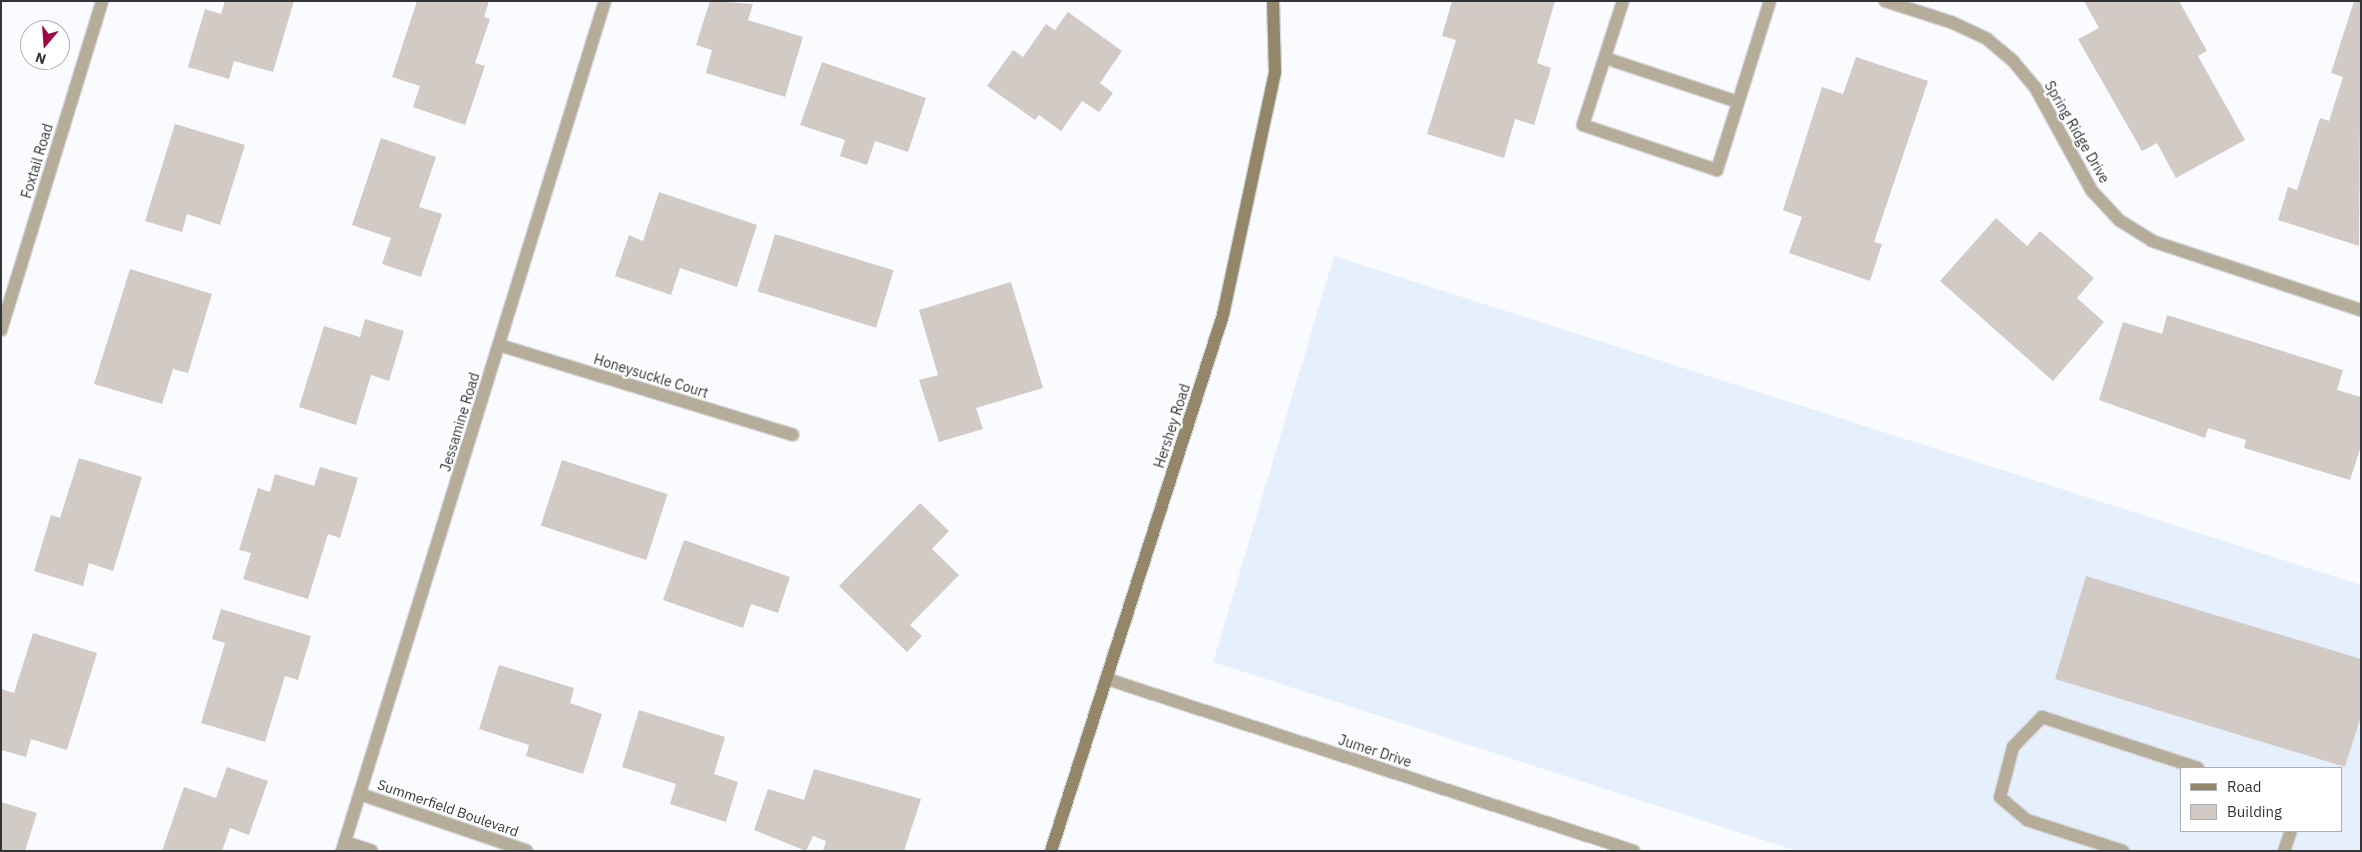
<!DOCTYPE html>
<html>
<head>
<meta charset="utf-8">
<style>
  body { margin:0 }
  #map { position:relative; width:2362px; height:852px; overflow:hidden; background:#f9fbfe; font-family:"IBM Plex Sans",sans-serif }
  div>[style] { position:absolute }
  .built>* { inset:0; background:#e6f0fd }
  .building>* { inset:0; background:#d2cac5; transform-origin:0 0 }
  .roads { filter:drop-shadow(1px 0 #d5d7da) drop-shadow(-1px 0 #d5d7da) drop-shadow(0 1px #d5d7da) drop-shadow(0 -1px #d5d7da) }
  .service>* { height:12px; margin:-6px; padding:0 6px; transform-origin:6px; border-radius:6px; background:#b5ac99 }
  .minor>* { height:12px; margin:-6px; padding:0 6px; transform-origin:6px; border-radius:6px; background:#b5ac99 }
  .tertiary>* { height:12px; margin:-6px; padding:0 6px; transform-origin:6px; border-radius:6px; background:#b5ac99 }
  .secondary>* { height:12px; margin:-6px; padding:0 6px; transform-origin:6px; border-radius:6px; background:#938669 }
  span { translate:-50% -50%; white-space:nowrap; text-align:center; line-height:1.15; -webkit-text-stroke:4.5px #fff; paint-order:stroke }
  .street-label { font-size:14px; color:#323437 }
  .frame { position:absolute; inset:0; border:2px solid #323437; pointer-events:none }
  .legend { position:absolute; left:2180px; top:767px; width:162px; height:65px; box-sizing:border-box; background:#fff; border:1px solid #adaeaf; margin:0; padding:6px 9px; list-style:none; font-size:15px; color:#323437 }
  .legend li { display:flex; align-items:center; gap:10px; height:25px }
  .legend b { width:25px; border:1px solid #adaeaf }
  .north { position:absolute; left:20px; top:20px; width:50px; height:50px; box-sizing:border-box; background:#fff; border:1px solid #adaeaf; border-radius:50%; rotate:198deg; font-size:14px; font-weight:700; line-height:20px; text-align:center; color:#323437 }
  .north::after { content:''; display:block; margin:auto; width:18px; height:22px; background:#a10543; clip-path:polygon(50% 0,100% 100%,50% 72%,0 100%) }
</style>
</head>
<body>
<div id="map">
  <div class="built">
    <i style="clip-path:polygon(evenodd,1334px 256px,2361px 585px,2361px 851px,1797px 851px,1213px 662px,1334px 256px,2181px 768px,2341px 768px,2341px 831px,2181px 831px,2181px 768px)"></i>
  </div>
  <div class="building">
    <i style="clip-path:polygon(225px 1px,294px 1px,273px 72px,234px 61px,229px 79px,188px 67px,205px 9px,221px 14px)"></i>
    <i style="clip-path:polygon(417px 1px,489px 1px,484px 17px,490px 19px,475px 63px,485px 66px,465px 125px,413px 107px,420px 86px,392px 77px)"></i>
    <i style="clip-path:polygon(710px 1px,753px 4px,748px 20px,803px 37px,785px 97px,706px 73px,712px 50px,696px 45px)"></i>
    <i style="clip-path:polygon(1452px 1px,1555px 1px,1537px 63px,1551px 68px,1534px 125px,1515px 119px,1504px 158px,1427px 134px,1456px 40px,1442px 36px)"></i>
    <i style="clip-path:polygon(2084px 1px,2179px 1px,2207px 51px,2198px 56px,2245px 140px,2176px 178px,2157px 143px,2142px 151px,2078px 39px,2099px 28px)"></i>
    <i style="clip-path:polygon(2354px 1px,2361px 1px,2359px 246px,2278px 220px,2288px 187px,2297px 190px,2320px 118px,2329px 121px,2343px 77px,2331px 73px)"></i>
    <i style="clip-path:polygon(1068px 12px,1122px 51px,1100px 83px,1113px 93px,1099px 112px,1082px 101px,1061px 131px,1039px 115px,1035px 120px,987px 86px,1013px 50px,1023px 57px,1046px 24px,1055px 30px)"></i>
    <i style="clip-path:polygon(1856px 57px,1928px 81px,1874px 242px,1882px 244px,1870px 281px,1789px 253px,1802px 217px,1783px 210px,1822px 87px,1843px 94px)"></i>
    <i style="clip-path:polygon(822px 62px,926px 98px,908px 152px,875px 141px,867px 165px,840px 156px,845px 140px,800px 125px)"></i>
    <i style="clip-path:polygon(175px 124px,245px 145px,220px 225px,187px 214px,182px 232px,145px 221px)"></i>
    <i style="clip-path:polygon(381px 138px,436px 157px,419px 207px,442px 214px,421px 277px,382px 264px,391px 238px,352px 225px)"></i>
    <i style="clip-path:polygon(659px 192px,757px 225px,737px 287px,680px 268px,671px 295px,615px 276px,629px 235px,643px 241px)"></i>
    <i style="clip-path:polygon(1996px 218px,2027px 246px,2040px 231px,2094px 278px,2077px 298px,2104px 322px,2053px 381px,1940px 281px)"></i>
    <i style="left:775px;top:234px;width:124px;height:60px;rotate:17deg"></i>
    <i style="clip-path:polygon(130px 269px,212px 294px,188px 373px,173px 369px,162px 404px,94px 384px)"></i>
    <i style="clip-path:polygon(1011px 282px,1043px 388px,976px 408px,983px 429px,939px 442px,919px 380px,938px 375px,919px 310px)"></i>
    <i style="clip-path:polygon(2167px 315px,2343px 370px,2337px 390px,2361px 397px,2361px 446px,2350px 480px,2244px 448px,2246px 440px,2208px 428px,2205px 438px,2099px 400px,2123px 322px,2162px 334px)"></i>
    <i style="clip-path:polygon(365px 319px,404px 331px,389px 381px,371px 375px,356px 425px,299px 407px,324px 326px,360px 337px)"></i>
    <i style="clip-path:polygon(79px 458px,142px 477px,113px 571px,89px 563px,83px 586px,34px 571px,51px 515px,60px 518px)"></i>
    <i style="left:562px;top:460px;width:111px;height:69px;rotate:18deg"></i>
    <i style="clip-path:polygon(320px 467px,358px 478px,340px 538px,328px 534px,308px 599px,243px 579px,251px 553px,239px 550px,258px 488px,270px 492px,275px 474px,314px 486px)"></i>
    <i style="clip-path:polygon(920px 503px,949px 531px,932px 549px,959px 575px,910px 625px,922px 636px,907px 652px,839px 586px)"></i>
    <i style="clip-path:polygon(684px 540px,790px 577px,778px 613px,751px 604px,743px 628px,663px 600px)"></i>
    <i style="clip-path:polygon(2086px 576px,2361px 659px,2361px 716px,2345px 767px,2055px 679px)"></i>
    <i style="clip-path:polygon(221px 609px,311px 636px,298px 680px,285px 676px,265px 742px,201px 723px,225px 643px,212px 639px)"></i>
    <i style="clip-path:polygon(33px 633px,97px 653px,67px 750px,31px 739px,26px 757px,1px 750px,1px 689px,14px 693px)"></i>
    <i style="clip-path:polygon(499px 665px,574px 688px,570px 703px,602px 714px,583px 774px,526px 756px,529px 745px,479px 729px)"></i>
    <i style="clip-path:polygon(639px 710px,725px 737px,714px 774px,738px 782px,726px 822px,670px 804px,676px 784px,622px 767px)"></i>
    <i style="clip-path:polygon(227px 767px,268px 781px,249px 835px,230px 828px,222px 851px,162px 851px,184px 787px,216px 798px)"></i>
    <i style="clip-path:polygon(814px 769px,921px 799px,904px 851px,823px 851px,826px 841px,813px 836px,806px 851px,754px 830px,768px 789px,804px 800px)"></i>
    <i style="clip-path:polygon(1px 802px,37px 813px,25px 851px,1px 851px)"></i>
  </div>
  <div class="roads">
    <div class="service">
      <i style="left:1623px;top:1px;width:130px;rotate:107.9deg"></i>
      <i style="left:1583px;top:125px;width:141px;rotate:18.6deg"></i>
      <i style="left:1717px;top:170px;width:177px;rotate:-72.6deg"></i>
      <i style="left:1605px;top:58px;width:140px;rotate:18.3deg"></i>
      <i style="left:2123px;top:851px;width:101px;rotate:-162.1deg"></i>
      <i style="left:2027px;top:820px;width:35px;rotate:-140deg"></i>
      <i style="left:2000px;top:797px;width:52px;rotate:-75.4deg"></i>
      <i style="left:2013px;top:747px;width:42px;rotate:-46deg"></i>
      <i style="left:2042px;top:717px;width:164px;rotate:18.1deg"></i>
      <i style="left:2284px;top:851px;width:21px;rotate:-71deg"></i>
    </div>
    <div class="minor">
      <i style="left:1885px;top:1px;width:69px;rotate:17.7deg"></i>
      <i style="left:1951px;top:22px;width:40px;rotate:25deg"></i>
      <i style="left:1987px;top:39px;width:34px;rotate:40deg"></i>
      <i style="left:2013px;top:61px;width:34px;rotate:50deg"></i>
      <i style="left:2035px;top:87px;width:119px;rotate:61.3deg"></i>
      <i style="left:2092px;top:191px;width:40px;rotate:47deg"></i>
      <i style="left:2119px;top:220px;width:39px;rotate:32deg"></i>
      <i style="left:2152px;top:241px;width:220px;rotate:18.3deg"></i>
      <i style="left:1px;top:330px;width:344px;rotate:-72.9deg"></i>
      <i style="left:499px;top:345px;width:307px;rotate:17deg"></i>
      <i style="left:360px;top:794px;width:176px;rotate:18.8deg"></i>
      <i style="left:345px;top:842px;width:28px;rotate:18deg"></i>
      <i style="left:342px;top:851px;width:890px;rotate:-72.81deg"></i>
    </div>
    <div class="tertiary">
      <i style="left:1107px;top:679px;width:554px;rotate:18.08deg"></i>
    </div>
    <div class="secondary">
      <i style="left:1051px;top:851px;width:563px;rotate:-72.21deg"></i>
      <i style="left:1223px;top:315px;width:249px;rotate:-77.9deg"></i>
      <i style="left:1275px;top:72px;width:71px;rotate:-91.6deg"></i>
    </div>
  </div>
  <div class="street-label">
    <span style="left:2077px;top:132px;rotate:60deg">Spring Ridge Drive</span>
    <span style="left:37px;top:161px;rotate:-73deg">Foxtail Road</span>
    <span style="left:651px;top:376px;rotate:17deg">Honeysuckle Court</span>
    <span style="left:460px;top:422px;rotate:-73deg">Jessamine Road</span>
    <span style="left:1172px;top:426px;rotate:-72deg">Hershey Road</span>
    <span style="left:1375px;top:751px;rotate:18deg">Jumer Drive</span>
    <span style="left:448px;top:808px;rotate:19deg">Summerfield Boulevard</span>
  </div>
  <div class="frame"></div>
  <ul class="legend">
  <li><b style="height:6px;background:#938669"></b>Road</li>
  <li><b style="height:14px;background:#d2cac5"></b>Building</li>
  </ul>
  <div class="north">N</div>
</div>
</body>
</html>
